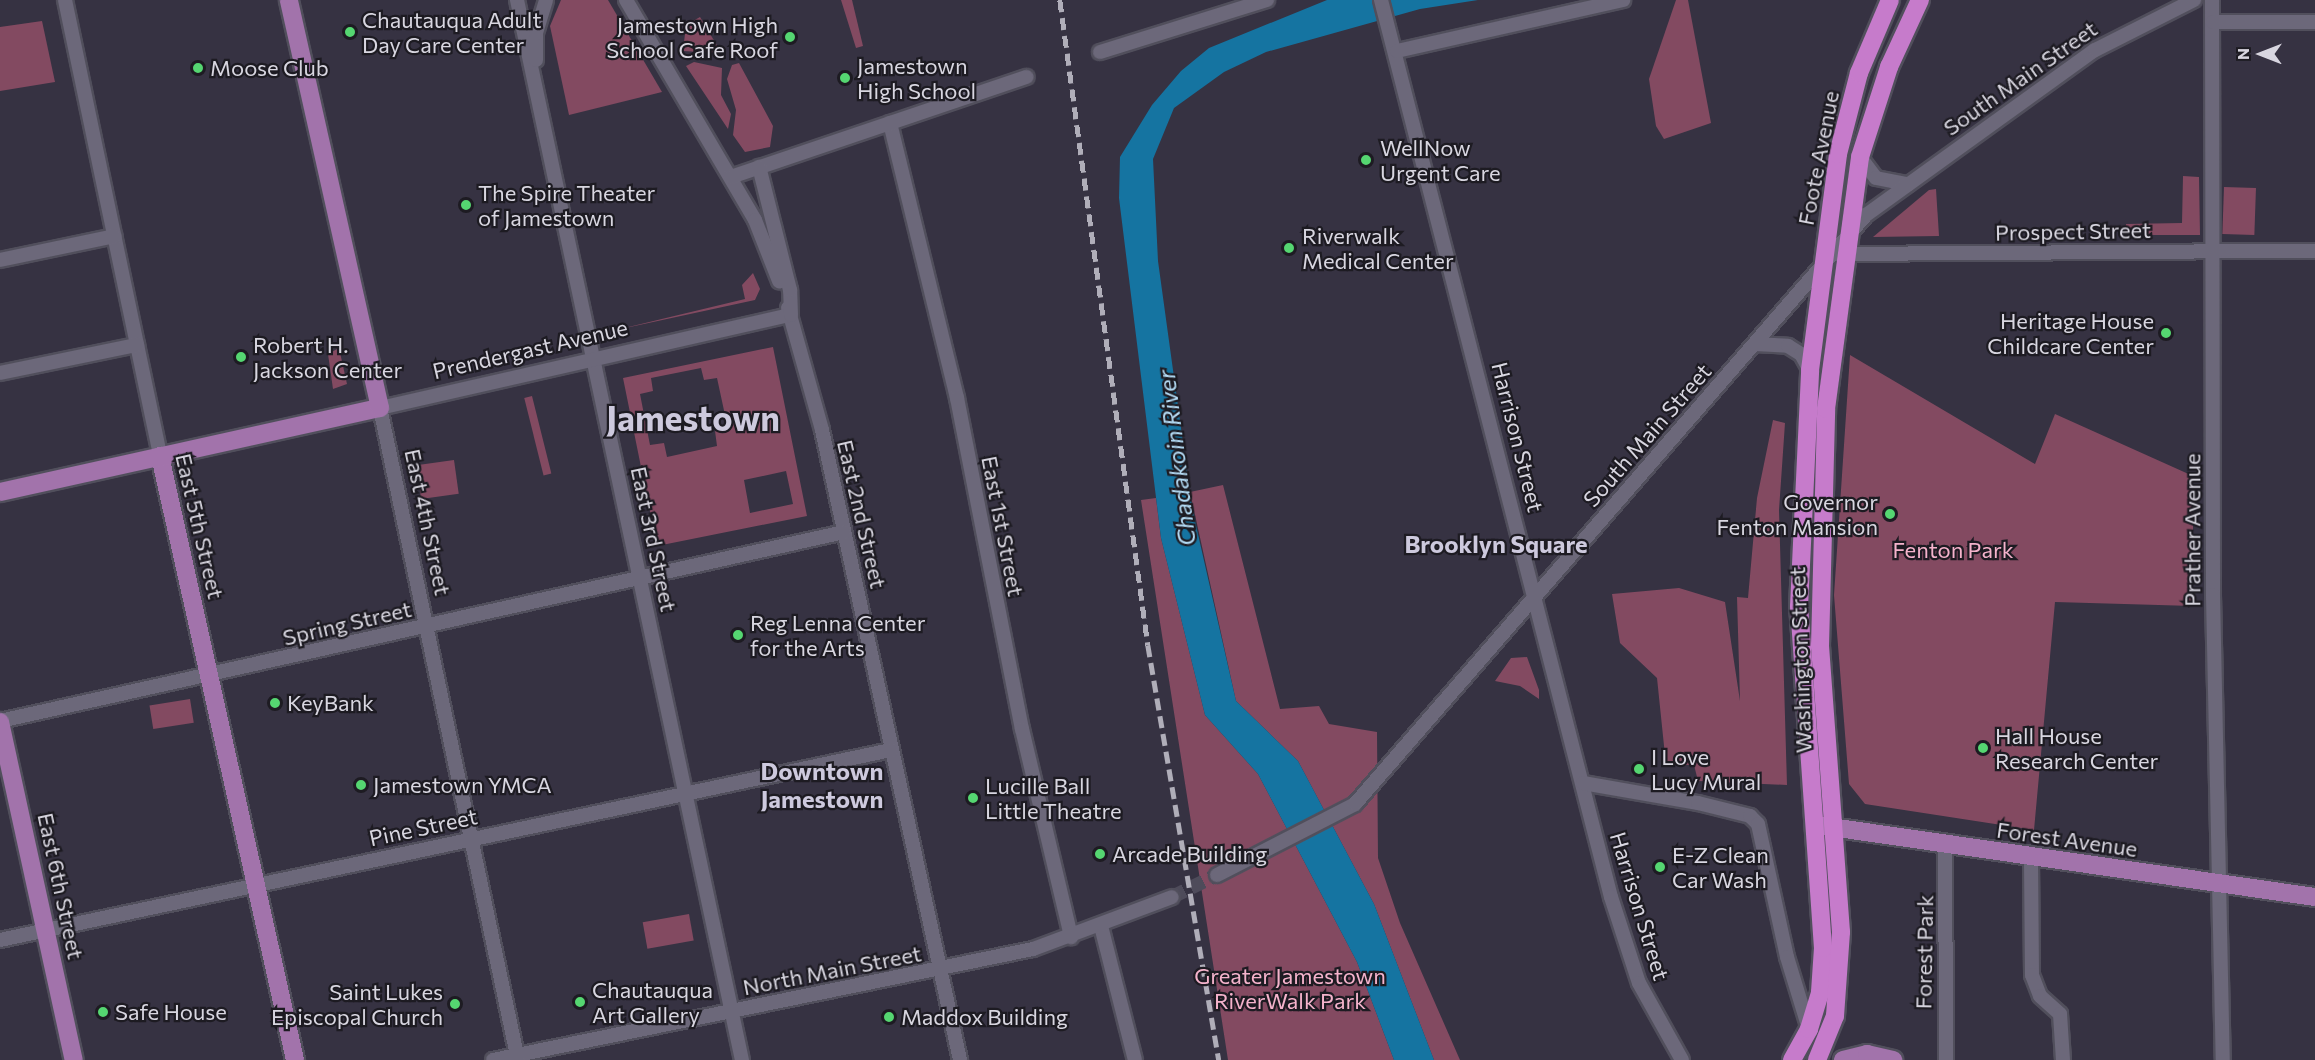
<!DOCTYPE html>
<html>
<head>
<meta charset="utf-8">
<style>
  body { margin:0 }
  #map { position:relative; width:2315px; height:1060px; overflow:hidden; background:#363242; font-family:Commissioner,sans-serif }
  div>[style] { position:absolute }
  .green>* { inset:0; background:#834a61; transform-origin:0 0 }
  .water>* { inset:0; background:#1574a1 }
  .minor-tunnel>* { height:14px; margin-top:-7px; transform-origin:0; background:repeating-linear-gradient(90deg,#4e4b5a 0 14px,transparent 0 21px) }
  .roads { filter:drop-shadow(2px 0 #514f5c) drop-shadow(-2px 0 #514f5c) drop-shadow(0 2px #514f5c) drop-shadow(0 -2px #514f5c) }
  .minor>* { height:14px; margin:-7px; padding:0 7px; transform-origin:7px; border-radius:7px; background:#6c687a }
  .major>* { height:18px; margin:-9px; padding:0 9px; transform-origin:9px; border-radius:9px; background:#a273ab }
  .highway>* { height:18px; margin:-9px; padding:0 9px; transform-origin:9px; border-radius:9px; background:#c67bcb }
  .rail>* { height:4.5px; margin-top:-2.25px; transform-origin:0; background:repeating-linear-gradient(90deg,#b0aeb9 0 12px,transparent 0 18px) }
  .dots>* { width:16px; height:16px; translate:-50% -50%; box-sizing:border-box; border:3px solid #1d1b22; border-radius:50% }
  span { translate:-50% -50%; white-space:nowrap; text-align:center; line-height:1.15; -webkit-text-stroke:4.5px #1d1b22; paint-order:stroke }
  .poi-label { font-size:22px; color:#d8d6e0 }
  .left { translate:0 -50%; text-align:left }
  .right { translate:-100% -50%; text-align:right }
  .street-label { font-size:22px; color:#d8d6e0 }
  .park-label { font-size:22px; color:#f5b3cc }
  .water-label { font-size:24px; color:#b5ddf7; font-style:italic }
  .neighbourhood-label { font-size:24px; color:#cdc9dd; font-weight:700 }
  .town-label { font-size:34px; color:#cdc9dd; font-weight:700 }
  .north { position:absolute; left:2231px; top:24px; width:60px; height:60px; -webkit-text-stroke:4px #1d1b22; paint-order:stroke; rotate:270deg; font-size:16px; font-weight:700; line-height:24px; text-align:center; color:#d8d6e0 }
  .north::after { content:''; display:block; margin:auto; width:21px; height:27px; background:#d8d6e0; clip-path:polygon(50% 0,100% 100%,50% 72%,0 100%) }
</style>
</head>
<body>
<div id="map">
  <div class="green">
    <i style="clip-path:polygon(561px 0,608px 0,662px 92px,569px 115px,550px 26px)"></i>
    <i style="clip-path:polygon(841px 0,852px 0,863px 46px,856px 48px)"></i>
    <i style="clip-path:polygon(1676px 0,1688px 0,1711px 123px,1664px 139px,1656px 126px,1649px 79px)"></i>
    <i style="clip-path:polygon(700px 17px,719px 49px,717px 53px,683px 51px,686px 25px)"></i>
    <i style="clip-path:polygon(42px 21px,55px 82px,0 91px,0 27px)"></i>
    <i style="clip-path:polygon(694px 62px,722px 68px,721px 95px,731px 114px,728px 129px,686px 66px)"></i>
    <i style="clip-path:polygon(739px 63px,773px 126px,770px 147px,745px 152px,733px 135px,736px 110px,727px 79px,732px 65px)"></i>
    <i style="clip-path:polygon(2183px 176px,2199px 177px,2200px 235px,2125px 235px,2126px 224px,2182px 223px)"></i>
    <i style="left:2224px;top:187px;width:32px;height:47px;rotate:2deg"></i>
    <i style="clip-path:polygon(1936px 189px,1939px 236px,1873px 237px,1929px 190px)"></i>
    <i style="clip-path:polygon(753px 273px,760px 289px,755px 300px,616px 330px,745px 299px,742px 285px)"></i>
    <i style="clip-path:polygon(evenodd,773px 347px,807px 516px,657px 546px,623px 378px,773px 347px,701px 368px,704px 380px,717px 378px,728px 429px,715px 431px,717px 446px,667px 457px,664px 443px,650px 445px,640px 394px,653px 391px,651px 378px,701px 368px,773px 347px,786px 471px,793px 504px,750px 513px,744px 480px,786px 471px)"></i>
    <i style="clip-path:polygon(339px 348px,347px 384px,333px 389px,328px 354px)"></i>
    <i style="clip-path:polygon(1850px 355px,2035px 464px,2055px 414px,2193px 476px,2193px 606px,2055px 602px,2034px 830px,1865px 804px,1849px 784px,1834px 595px)"></i>
    <i style="left:532px;top:396px;width:80px;height:8px;rotate:76deg"></i>
    <i style="clip-path:polygon(1773px 420px,1785px 423px,1779px 510px,1787px 785px,1698px 781px,1694px 765px,1666px 765px,1657px 678px,1620px 643px,1612px 594px,1679px 588px,1725px 602px,1740px 701px,1737px 597px,1748px 598px,1757px 498px)"></i>
    <i style="left:454px;top:460px;width:34px;height:38px;rotate:82deg"></i>
    <i style="clip-path:polygon(1223px 485px,1280px 709px,1319px 706px,1329px 724px,1377px 732px,1378px 858px,1400px 923px,1460px 1060px,1434px 1060px,1374px 904px,1298px 761px,1236px 701px,1190px 492px)"></i>
    <i style="clip-path:polygon(1156px 498px,1161px 538px,1205px 715px,1258px 774px,1357px 962px,1394px 1060px,1228px 1060px,1141px 500px)"></i>
    <i style="clip-path:polygon(1527px 657px,1539px 690px,1539px 699px,1520px 686px,1495px 681px,1511px 658px)"></i>
    <i style="left:190px;top:699px;width:24px;height:41px;rotate:81deg"></i>
    <i style="left:689px;top:914px;width:27px;height:47px;rotate:80deg"></i>
  </div>
  <div class="water">
    <i style="clip-path:polygon(1327px 0,1478px 0,1420px 9px,1266px 52px,1224px 72px,1174px 108px,1153px 159px,1158px 261px,1192px 508px,1236px 701px,1298px 761px,1374px 904px,1434px 1060px,1394px 1060px,1357px 962px,1258px 774px,1205px 715px,1161px 538px,1119px 198px,1120px 157px,1152px 105px,1181px 71px,1209px 48px)"></i>
  </div>
  <div class="minor-tunnel">
    <i style="left:1172px;top:897px;width:50px;rotate:-26.1deg"></i>
  </div>
  <div class="roads">
    <div class="minor">
      <i style="left:65px;top:0;width:466px;rotate:78.2deg"></i>
      <i style="left:517px;top:0;width:1084px;rotate:78.02deg"></i>
      <i style="left:626px;top:0;width:255px;rotate:59.6deg"></i>
      <i style="left:755px;top:220px;width:66px;rotate:68.5deg"></i>
      <i style="left:1381px;top:0;width:926px;rotate:75.62deg"></i>
      <i style="left:1611px;top:897px;width:90px;rotate:72deg"></i>
      <i style="left:1639px;top:983px;width:88px;rotate:60.8deg"></i>
      <i style="left:2212px;top:0;width:595px;rotate:89.9deg"></i>
      <i style="left:2213px;top:595px;width:465px;rotate:88.8deg"></i>
      <i style="left:2213px;top:22px;width:102px"></i>
      <i style="left:1397px;top:51px;width:232px;rotate:-12.7deg"></i>
      <i style="left:1100px;top:52px;width:175px;rotate:-17.3deg"></i>
      <i style="left:536px;top:60px;width:27px;rotate:-90deg"></i>
      <i style="left:536px;top:33px;width:34px;rotate:-73deg"></i>
      <i style="left:890px;top:123px;width:283px;rotate:76.3deg"></i>
      <i style="left:957px;top:398px;width:337px;rotate:78.9deg"></i>
      <i style="left:1022px;top:729px;width:214px;rotate:76.7deg"></i>
      <i style="left:1860px;top:157px;width:26px;rotate:53deg"></i>
      <i style="left:1876px;top:178px;width:33px;rotate:11deg"></i>
      <i style="left:731px;top:177px;width:312px;rotate:-18.7deg"></i>
      <i style="left:1837px;top:254px;width:478px;rotate:-0.4deg"></i>
      <i style="left:0;top:260px;width:117px;rotate:-11.8deg"></i>
      <i style="left:788px;top:308px;width:127px;rotate:74.4deg"></i>
      <i style="left:822px;top:430px;width:645px;rotate:77.64deg"></i>
      <i style="left:1755px;top:344px;width:33px;rotate:3deg"></i>
      <i style="left:1788px;top:346px;width:15px;rotate:32deg"></i>
      <i style="left:1801px;top:354px;width:18px;rotate:61deg"></i>
      <i style="left:0;top:373px;width:140px;rotate:-11.6deg"></i>
      <i style="left:0;top:721px;width:865px;rotate:-12.62deg"></i>
      <i style="left:1583px;top:783px;width:117px;rotate:9.9deg"></i>
      <i style="left:1698px;top:803px;width:54px;rotate:14deg"></i>
      <i style="left:1750px;top:816px;width:11px;rotate:45deg"></i>
      <i style="left:1758px;top:824px;width:136px;rotate:77.7deg"></i>
      <i style="left:1787px;top:957px;width:75px;rotate:73deg"></i>
      <i style="left:1945px;top:844px;width:216px;rotate:89.7deg"></i>
      <i style="left:2031px;top:860px;width:115px;rotate:89.5deg"></i>
      <i style="left:2032px;top:975px;width:22px;rotate:69deg"></i>
      <i style="left:2040px;top:996px;width:27px;rotate:42deg"></i>
      <i style="left:2060px;top:1014px;width:46px;rotate:86.3deg"></i>
      <i style="left:1217px;top:875px;width:155px;rotate:-27.2deg"></i>
      <i style="left:1355px;top:804px;width:780px;rotate:-49.06deg"></i>
      <i style="left:1866px;top:215px;width:282px;rotate:-35.8deg"></i>
      <i style="left:2095px;top:50px;width:111px;rotate:-26.8deg"></i>
      <i style="left:1101px;top:926px;width:138px;rotate:75.8deg"></i>
      <i style="left:0;top:940px;width:911px;rotate:-12.04deg"></i>
      <i style="left:493px;top:1060px;width:551px;rotate:-11.62deg"></i>
      <i style="left:1033px;top:949px;width:148px;rotate:-20.5deg"></i>
      <i style="left:518px;top:1060px;width:666px;rotate:-101.95deg"></i>
      <i style="left:380px;top:408px;width:421px;rotate:-12.8deg"></i>
      <i style="left:791px;top:315px;width:25px;rotate:-92deg"></i>
      <i style="left:790px;top:290px;width:127px;rotate:-104.1deg"></i>
    </div>
    <div class="major">
      <i style="left:160px;top:456px;width:619px;rotate:77.4deg"></i>
      <i style="left:0;top:492px;width:389px;rotate:-12.5deg"></i>
      <i style="left:380px;top:408px;width:418px;rotate:-102.6deg"></i>
      <i style="left:0;top:722px;width:346px;rotate:77.7deg"></i>
      <i style="left:1817px;top:825px;width:503px;rotate:8.23deg"></i>
      <i style="left:1843px;top:1060px;width:25px;rotate:-14deg"></i>
      <i style="left:1867px;top:1054px;width:27px;rotate:13deg"></i>
    </div>
    <div class="highway">
      <i style="left:1792px;top:1060px;width:35px;rotate:-61deg"></i>
      <i style="left:1809px;top:1029px;width:39px;rotate:-73deg"></i>
      <i style="left:1820px;top:992px;width:44px;rotate:-86.1deg"></i>
      <i style="left:1823px;top:948px;width:342px;rotate:-94deg"></i>
      <i style="left:1799px;top:607px;width:237px;rotate:-87.3deg"></i>
      <i style="left:1810px;top:370px;width:218px;rotate:-82.6deg"></i>
      <i style="left:1838px;top:154px;width:84px;rotate:-75.5deg"></i>
      <i style="left:1859px;top:73px;width:79px;rotate:-67deg"></i>
      <i style="left:1817px;top:1060px;width:48px;rotate:-67.8deg"></i>
      <i style="left:1835px;top:1016px;width:84px;rotate:-85.9deg"></i>
      <i style="left:1841px;top:932px;width:287px;rotate:-94.2deg"></i>
      <i style="left:1820px;top:646px;width:237px;rotate:-88.5deg"></i>
      <i style="left:1826px;top:409px;width:254px;rotate:-82.3deg"></i>
      <i style="left:1860px;top:157px;width:95px;rotate:-72.1deg"></i>
      <i style="left:1889px;top:67px;width:74px;rotate:-65.2deg"></i>
    </div>
  </div>
  <div class="rail">
    <i style="left:1060px;top:0;width:651px;rotate:82.23deg"></i>
    <i style="left:1148px;top:645px;width:421px;rotate:80.3deg"></i>
  </div>
  <div class="dots">
    <i style="left:350px;top:32px;background:#55d671"></i>
    <i style="left:790px;top:37px;background:#55d671"></i>
    <i style="left:198px;top:68px;background:#55d671"></i>
    <i style="left:845px;top:78px;background:#55d671"></i>
    <i style="left:1366px;top:160px;background:#55d671"></i>
    <i style="left:466px;top:205px;background:#55d671"></i>
    <i style="left:1289px;top:248px;background:#55d671"></i>
    <i style="left:2166px;top:333px;background:#55d671"></i>
    <i style="left:241px;top:357px;background:#55d671"></i>
    <i style="left:1890px;top:514px;background:#55d671"></i>
    <i style="left:738px;top:635px;background:#55d671"></i>
    <i style="left:275px;top:703px;background:#55d671"></i>
    <i style="left:1983px;top:748px;background:#55d671"></i>
    <i style="left:1639px;top:769px;background:#55d671"></i>
    <i style="left:361px;top:785px;background:#55d671"></i>
    <i style="left:973px;top:798px;background:#55d671"></i>
    <i style="left:1100px;top:854px;background:#55d671"></i>
    <i style="left:1660px;top:867px;background:#55d671"></i>
    <i style="left:580px;top:1002px;background:#55d671"></i>
    <i style="left:455px;top:1004px;background:#55d671"></i>
    <i style="left:103px;top:1012px;background:#55d671"></i>
    <i style="left:889px;top:1017px;background:#55d671"></i>
  </div>
  <div class="poi-label">
    <span class="left" style="left:362px;top:32px">Chautauqua Adult<br>Day Care Center</span>
    <span class="right" style="left:778px;top:37px">Jamestown High<br>School Cafe Roof</span>
    <span class="left" style="left:857px;top:78px">Jamestown<br>High School</span>
    <span class="left" style="left:210px;top:68px">Moose Club</span>
    <span class="left" style="left:1380px;top:160px">WellNow<br>Urgent Care</span>
    <span class="left" style="left:478px;top:205px">The Spire Theater<br>of Jamestown</span>
    <span class="left" style="left:1302px;top:248px">Riverwalk<br>Medical Center</span>
    <span class="right" style="left:2154px;top:333px">Heritage House<br>Childcare Center</span>
    <span class="left" style="left:253px;top:357px">Robert H.<br>Jackson Center</span>
    <span class="right" style="left:1878px;top:514px">Governor<br>Fenton Mansion</span>
    <span class="left" style="left:750px;top:635px">Reg Lenna Center<br>for the Arts</span>
    <span class="left" style="left:287px;top:703px">KeyBank</span>
    <span class="left" style="left:1995px;top:748px">Hall House<br>Research Center</span>
    <span class="left" style="left:1651px;top:769px">I Love<br>Lucy Mural</span>
    <span class="left" style="left:373px;top:785px">Jamestown YMCA</span>
    <span class="left" style="left:985px;top:798px">Lucille Ball<br>Little Theatre</span>
    <span class="left" style="left:1112px;top:854px">Arcade Building</span>
    <span class="left" style="left:1672px;top:867px">E-Z Clean<br>Car Wash</span>
    <span class="left" style="left:592px;top:1002px">Chautauqua<br>Art Gallery</span>
    <span class="right" style="left:443px;top:1004px">Saint Lukes<br>Episcopal Church</span>
    <span class="left" style="left:115px;top:1012px">Safe House</span>
    <span class="left" style="left:901px;top:1017px">Maddox Building</span>
  </div>
  <div class="street-label">
    <span style="left:2020px;top:78px;rotate:-35deg">South Main Street</span>
    <span style="left:1818px;top:158px;rotate:-79deg">Foote Avenue</span>
    <span style="left:2073px;top:231px;rotate:-1deg">Prospect Street</span>
    <span style="left:530px;top:349px;rotate:-13deg">Prendergast Avenue</span>
    <span style="left:1647px;top:435px;rotate:-49deg">South Main Street</span>
    <span style="left:1518px;top:437px;rotate:76deg">Harrison Street</span>
    <span style="left:862px;top:514px;rotate:77deg">East 2nd Street</span>
    <span style="left:428px;top:522px;rotate:78deg">East 4th Street</span>
    <span style="left:200px;top:526px;rotate:77deg">East 5th Street</span>
    <span style="left:1003px;top:526px;rotate:79deg">East 1st Street</span>
    <span style="left:2192px;top:530px;rotate:-90deg">Prather Avenue</span>
    <span style="left:654px;top:539px;rotate:78deg">East 3rd Street</span>
    <span style="left:347px;top:623px;rotate:-13deg">Spring Street</span>
    <span style="left:1800px;top:660px;rotate:-92deg">Washington Street</span>
    <span style="left:423px;top:827px;rotate:-12deg">Pine Street</span>
    <span style="left:2067px;top:839px;rotate:8deg">Forest Avenue</span>
    <span style="left:61px;top:886px;rotate:78deg">East 6th Street</span>
    <span style="left:1640px;top:906px;rotate:73deg">Harrison Street</span>
    <span style="left:1924px;top:952px;rotate:-89deg">Forest Park</span>
    <span style="left:832px;top:970px;rotate:-11deg">North Main Street</span>
  </div>
  <div class="park-label">
    <span style="left:1953px;top:550px">Fenton Park</span>
    <span style="left:1290px;top:988px">Greater Jamestown<br>RiverWalk Park</span>
  </div>
  <div class="water-label">
    <span style="left:1176px;top:458px;rotate:-97deg">Chadakoin River</span>
  </div>
  <div class="neighbourhood-label">
    <span style="left:1496px;top:544px">Brooklyn Square</span>
    <span style="left:822px;top:785px">Downtown<br>Jamestown</span>
  </div>
  <div class="town-label">
    <span style="left:693px;top:418px">Jamestown</span>
  </div>
  <div class="north">N</div>
</div>
</body>
</html>
